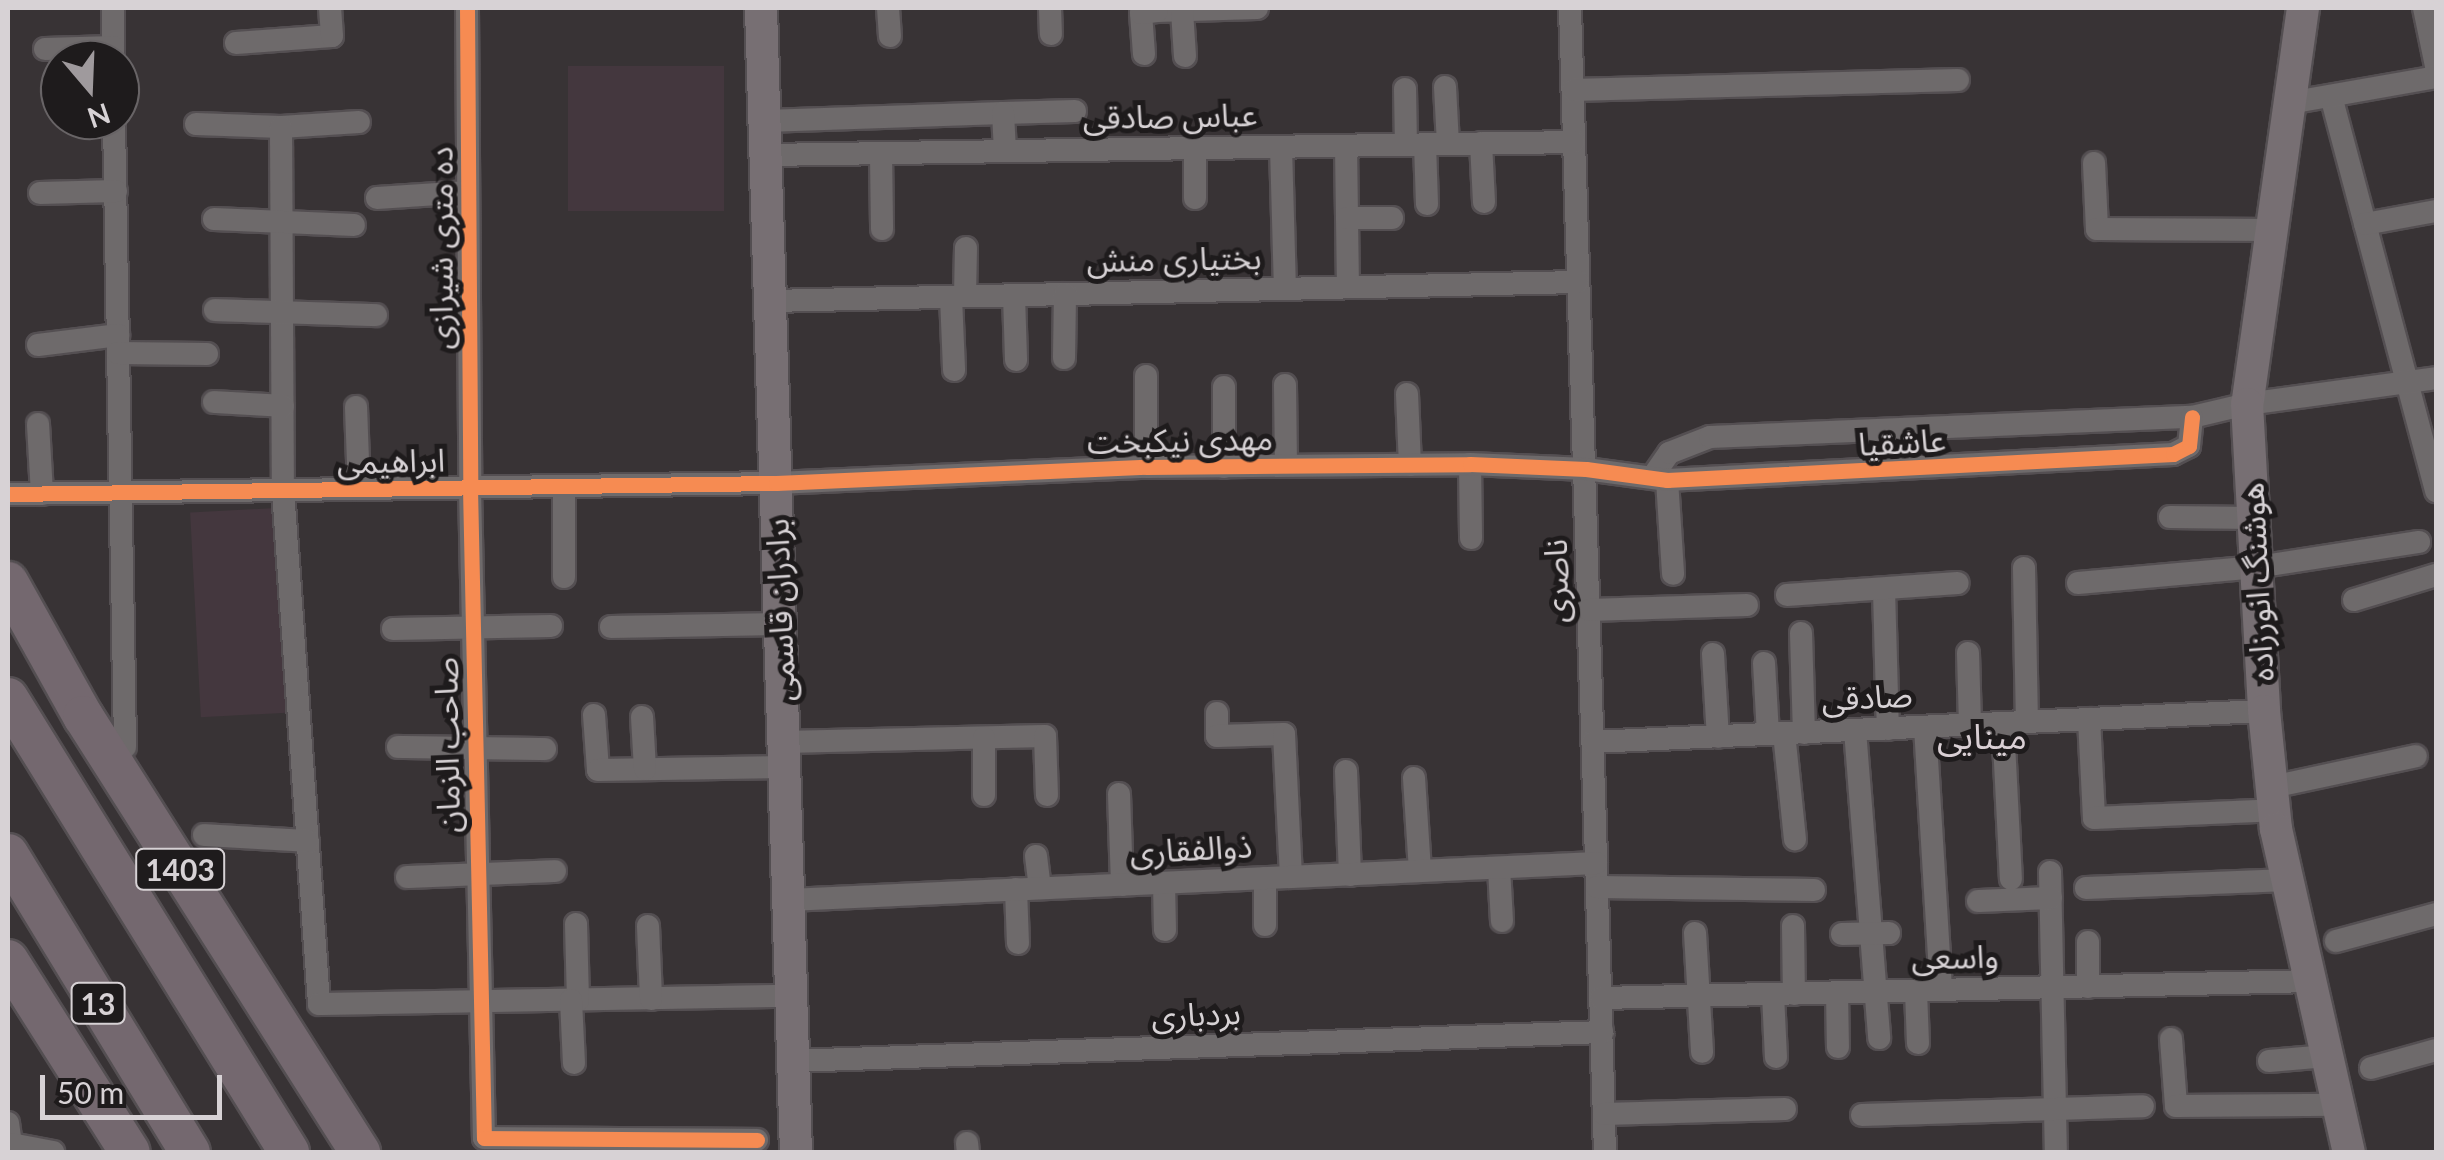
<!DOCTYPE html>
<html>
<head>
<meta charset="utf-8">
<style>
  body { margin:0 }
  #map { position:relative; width:2444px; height:1160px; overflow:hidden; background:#383335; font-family:Lato,"Noto Sans Arabic",sans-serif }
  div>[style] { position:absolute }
  .built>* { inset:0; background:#44373e; transform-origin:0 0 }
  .roads { filter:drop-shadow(2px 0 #544f52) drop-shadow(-2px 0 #544f52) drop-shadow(0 2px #544f52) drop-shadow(0 -2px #544f52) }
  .minor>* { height:22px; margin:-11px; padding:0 11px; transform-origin:11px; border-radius:11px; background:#6e6a6b }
  .secondary>* { height:32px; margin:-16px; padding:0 16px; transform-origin:16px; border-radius:16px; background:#776f73 }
  .trunk>* { height:40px; margin:-20px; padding:0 20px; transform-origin:20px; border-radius:20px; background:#74686f }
  .cycleway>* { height:15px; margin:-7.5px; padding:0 7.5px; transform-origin:7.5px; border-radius:7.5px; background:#f68b52 }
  span { translate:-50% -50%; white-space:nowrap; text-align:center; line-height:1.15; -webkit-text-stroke:10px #1e1b1c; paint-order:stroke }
  .shield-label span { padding:2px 8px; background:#1e1b1c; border:2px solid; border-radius:8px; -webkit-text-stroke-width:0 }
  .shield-label { font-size:30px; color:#d7d2d5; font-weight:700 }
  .street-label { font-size:32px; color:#d7d2d5 }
  .neighbourhood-label { font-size:35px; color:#d9cfd4 }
  .frame { position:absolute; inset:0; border:10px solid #d7d2d5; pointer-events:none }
  .north { position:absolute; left:40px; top:40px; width:100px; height:100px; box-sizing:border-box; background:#1e1b1c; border:2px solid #686466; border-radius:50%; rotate:161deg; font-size:28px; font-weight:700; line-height:40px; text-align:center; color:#d7d2d5 }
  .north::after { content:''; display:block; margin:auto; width:35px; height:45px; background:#9f9a9d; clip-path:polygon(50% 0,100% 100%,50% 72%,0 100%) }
  .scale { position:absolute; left:40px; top:1075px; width:182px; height:45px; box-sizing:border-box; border:5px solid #d7d2d5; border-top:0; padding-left:12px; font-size:30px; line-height:35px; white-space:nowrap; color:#d7d2d5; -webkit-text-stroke:8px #1e1b1c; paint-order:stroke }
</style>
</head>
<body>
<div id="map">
  <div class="built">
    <i style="left:724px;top:66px;width:145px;height:156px;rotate:90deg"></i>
    <i style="left:276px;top:508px;width:205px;height:86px;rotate:87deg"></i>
  </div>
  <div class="roads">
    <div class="minor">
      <i style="left:113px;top:8px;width:52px;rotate:90deg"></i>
      <i style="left:467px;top:8px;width:480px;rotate:89.6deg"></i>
      <i style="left:470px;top:488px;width:650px;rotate:88.77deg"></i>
      <i style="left:484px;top:1138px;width:273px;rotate:0.4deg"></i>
      <i style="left:888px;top:8px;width:28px;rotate:86deg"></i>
      <i style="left:1050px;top:8px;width:26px;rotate:88deg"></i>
      <i style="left:1157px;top:8px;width:3px;rotate:90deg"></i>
      <i style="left:1157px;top:11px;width:100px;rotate:-1.7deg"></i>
      <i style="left:1570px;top:8px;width:1145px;rotate:88.25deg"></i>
      <i style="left:2424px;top:8px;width:59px;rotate:78.3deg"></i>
      <i style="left:1182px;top:11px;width:45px;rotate:86.2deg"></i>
      <i style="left:236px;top:43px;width:96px;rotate:-4.2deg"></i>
      <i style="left:332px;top:36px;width:28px;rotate:-94deg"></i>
      <i style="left:45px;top:49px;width:68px;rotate:-1.7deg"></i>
      <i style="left:1144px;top:54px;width:41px;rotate:-94.2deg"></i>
      <i style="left:1141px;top:13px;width:16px;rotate:-7deg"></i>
      <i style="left:1445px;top:87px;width:57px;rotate:87deg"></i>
      <i style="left:1405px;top:89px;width:55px;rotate:89deg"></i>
      <i style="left:1573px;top:90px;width:385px;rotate:-1.5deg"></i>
      <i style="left:2331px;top:96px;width:409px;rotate:75.1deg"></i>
      <i style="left:2289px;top:103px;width:149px;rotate:-10deg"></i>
      <i style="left:1003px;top:113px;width:72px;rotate:-1.6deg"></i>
      <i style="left:114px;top:120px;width:627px;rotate:88.99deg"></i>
      <i style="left:765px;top:121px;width:238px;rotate:-1.9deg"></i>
      <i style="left:1003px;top:113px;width:38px;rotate:87deg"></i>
      <i style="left:196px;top:124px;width:85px;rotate:2deg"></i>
      <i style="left:281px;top:127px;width:78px;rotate:-3.7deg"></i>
      <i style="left:281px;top:127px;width:363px;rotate:89.7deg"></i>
      <i style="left:283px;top:490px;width:515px;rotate:85.99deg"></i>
      <i style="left:319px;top:1004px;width:472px;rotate:-1deg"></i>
      <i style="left:1481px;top:143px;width:59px;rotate:87.1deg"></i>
      <i style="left:1425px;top:144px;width:60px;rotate:88.1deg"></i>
      <i style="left:1346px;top:146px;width:141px;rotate:89.2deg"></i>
      <i style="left:1281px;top:147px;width:142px;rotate:88.4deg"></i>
      <i style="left:881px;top:154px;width:75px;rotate:89.2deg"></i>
      <i style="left:766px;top:155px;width:808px;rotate:-0.92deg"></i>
      <i style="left:2094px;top:163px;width:66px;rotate:87.4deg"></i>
      <i style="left:2097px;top:229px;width:176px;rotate:0.3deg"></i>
      <i style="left:40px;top:193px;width:76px;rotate:-1.5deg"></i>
      <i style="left:377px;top:198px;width:91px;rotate:-3.8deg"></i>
      <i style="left:1195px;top:198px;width:50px;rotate:-90deg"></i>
      <i style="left:1347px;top:218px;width:45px"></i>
      <i style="left:214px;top:219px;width:140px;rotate:2.5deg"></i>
      <i style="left:2365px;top:224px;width:72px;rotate:-10.4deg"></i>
      <i style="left:965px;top:295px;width:47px;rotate:-88.8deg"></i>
      <i style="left:1014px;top:295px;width:65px;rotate:88.2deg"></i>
      <i style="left:951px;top:297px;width:73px;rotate:87.6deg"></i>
      <i style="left:771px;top:301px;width:807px;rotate:-1.35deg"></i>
      <i style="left:215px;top:310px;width:161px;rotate:1.8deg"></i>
      <i style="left:38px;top:345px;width:81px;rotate:-7.1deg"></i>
      <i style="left:118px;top:353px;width:89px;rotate:0.6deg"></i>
      <i style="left:1064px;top:358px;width:64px;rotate:-89.1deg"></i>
      <i style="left:1146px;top:376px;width:91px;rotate:90deg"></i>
      <i style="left:1285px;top:385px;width:80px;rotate:89.3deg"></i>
      <i style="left:1224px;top:387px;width:80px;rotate:90deg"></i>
      <i style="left:1407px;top:394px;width:71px;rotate:87.6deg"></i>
      <i style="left:214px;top:402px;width:69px;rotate:3.3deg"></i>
      <i style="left:356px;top:407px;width:82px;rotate:87.9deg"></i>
      <i style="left:38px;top:424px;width:70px;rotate:86.7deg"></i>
      <i style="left:1470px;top:464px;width:74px;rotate:89.2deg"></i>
      <i style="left:1653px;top:476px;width:28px;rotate:-55deg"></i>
      <i style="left:1669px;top:453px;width:44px;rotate:-21.3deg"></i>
      <i style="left:1710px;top:437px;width:482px;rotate:-2.4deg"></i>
      <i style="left:2192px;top:417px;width:57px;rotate:-13.3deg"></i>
      <i style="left:2247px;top:404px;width:191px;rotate:-7.8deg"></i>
      <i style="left:1667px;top:480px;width:94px;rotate:86.3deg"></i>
      <i style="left:8px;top:494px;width:768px;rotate:-0.82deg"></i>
      <i style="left:776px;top:483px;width:370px;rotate:-2.5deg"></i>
      <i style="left:1146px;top:467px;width:324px;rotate:-0.5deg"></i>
      <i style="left:1470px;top:464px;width:116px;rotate:2.5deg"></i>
      <i style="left:1586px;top:469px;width:82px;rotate:7.7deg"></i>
      <i style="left:1667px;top:480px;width:507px;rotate:-2.94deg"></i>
      <i style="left:2173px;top:454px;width:18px;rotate:-27deg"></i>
      <i style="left:2189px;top:446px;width:29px;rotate:-84deg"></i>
      <i style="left:2170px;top:517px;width:83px;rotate:0.7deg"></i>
      <i style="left:2024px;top:568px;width:154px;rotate:88.9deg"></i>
      <i style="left:564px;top:577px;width:91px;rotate:-90deg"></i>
      <i style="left:2078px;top:583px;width:180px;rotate:-5.1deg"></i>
      <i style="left:2257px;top:567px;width:164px;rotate:-8.8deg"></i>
      <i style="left:1884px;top:590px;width:139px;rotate:88.4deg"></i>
      <i style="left:1787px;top:595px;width:171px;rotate:-4deg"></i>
      <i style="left:2354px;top:600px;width:86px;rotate:-17deg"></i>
      <i style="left:1589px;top:610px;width:158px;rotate:-1.8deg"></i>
      <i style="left:611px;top:627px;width:169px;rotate:-1deg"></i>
      <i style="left:393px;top:629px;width:158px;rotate:-1.1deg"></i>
      <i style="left:1801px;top:633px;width:100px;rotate:88.3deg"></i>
      <i style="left:1968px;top:653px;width:71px;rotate:88.4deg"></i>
      <i style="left:1713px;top:654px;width:83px;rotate:86.6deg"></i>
      <i style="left:1764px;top:663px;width:71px;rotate:86.8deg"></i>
      <i style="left:1217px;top:713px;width:23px;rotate:90deg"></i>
      <i style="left:1217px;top:736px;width:67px;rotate:-1.7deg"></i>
      <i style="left:1284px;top:734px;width:143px;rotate:87.2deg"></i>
      <i style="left:594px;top:715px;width:55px;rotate:85.8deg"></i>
      <i style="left:598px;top:770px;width:187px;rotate:-0.9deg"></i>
      <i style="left:642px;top:717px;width:52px;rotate:86.7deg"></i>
      <i style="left:2089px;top:719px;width:99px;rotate:87.1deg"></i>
      <i style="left:2094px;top:818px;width:180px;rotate:-2.5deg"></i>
      <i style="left:2003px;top:723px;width:156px;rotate:87.1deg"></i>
      <i style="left:1925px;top:727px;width:263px;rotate:86.5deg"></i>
      <i style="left:1855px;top:730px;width:309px;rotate:85.5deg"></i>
      <i style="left:1784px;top:733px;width:107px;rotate:84.1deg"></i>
      <i style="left:784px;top:742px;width:261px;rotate:-1.3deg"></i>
      <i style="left:1045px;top:736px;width:59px;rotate:88.1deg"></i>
      <i style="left:1593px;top:742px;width:672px;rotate:-2.65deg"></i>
      <i style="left:398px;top:747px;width:147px;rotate:0.8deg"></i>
      <i style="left:1346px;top:771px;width:104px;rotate:87.8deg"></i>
      <i style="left:1414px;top:778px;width:93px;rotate:86.3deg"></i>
      <i style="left:2272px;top:787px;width:147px;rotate:-12.1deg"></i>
      <i style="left:1119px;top:794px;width:91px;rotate:88.1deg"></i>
      <i style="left:984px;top:795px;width:57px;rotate:-90deg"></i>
      <i style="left:204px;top:835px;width:104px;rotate:3.3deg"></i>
      <i style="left:1036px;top:856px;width:32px;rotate:83deg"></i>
      <i style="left:1499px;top:868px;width:53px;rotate:86.8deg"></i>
      <i style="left:2050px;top:872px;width:280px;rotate:88.8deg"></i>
      <i style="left:407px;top:877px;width:148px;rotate:-2.3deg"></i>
      <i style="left:1265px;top:878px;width:47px;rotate:90deg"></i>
      <i style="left:1164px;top:883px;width:47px;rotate:88.8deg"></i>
      <i style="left:1597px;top:887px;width:217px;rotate:0.8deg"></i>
      <i style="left:2086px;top:888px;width:202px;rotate:-2.3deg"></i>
      <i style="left:1016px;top:889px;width:54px;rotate:87.9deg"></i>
      <i style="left:789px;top:900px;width:808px;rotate:-2.63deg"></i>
      <i style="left:1978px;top:901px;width:73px;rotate:-2.4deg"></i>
      <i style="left:576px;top:924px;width:76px;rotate:88.5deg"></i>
      <i style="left:648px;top:926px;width:73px;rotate:87.6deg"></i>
      <i style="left:1793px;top:926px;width:68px;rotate:89.2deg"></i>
      <i style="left:1695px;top:933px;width:119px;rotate:86.6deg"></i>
      <i style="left:1842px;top:934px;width:47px;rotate:-1.2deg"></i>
      <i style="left:2336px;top:941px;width:104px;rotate:-15.1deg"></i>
      <i style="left:2088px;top:942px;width:45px;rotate:90deg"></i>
      <i style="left:1916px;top:991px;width:52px;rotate:87.8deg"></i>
      <i style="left:1837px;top:992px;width:55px;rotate:89deg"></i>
      <i style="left:1773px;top:994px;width:63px;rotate:87.3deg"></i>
      <i style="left:1601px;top:998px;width:709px;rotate:-1.37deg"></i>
      <i style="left:571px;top:1000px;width:63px;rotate:87.3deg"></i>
      <i style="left:2171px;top:1039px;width:67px;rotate:85.7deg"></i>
      <i style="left:2176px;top:1106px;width:163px;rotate:-0.4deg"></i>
      <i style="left:793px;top:1061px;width:810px;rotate:-2.05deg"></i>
      <i style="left:2269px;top:1061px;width:58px;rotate:-4.9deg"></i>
      <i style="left:2371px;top:1068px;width:67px;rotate:-15.5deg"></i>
      <i style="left:1604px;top:1114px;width:181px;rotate:-1.6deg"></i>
      <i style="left:1862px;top:1115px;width:281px;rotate:-1.8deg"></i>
      <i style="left:8px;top:1123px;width:21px;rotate:82deg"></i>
      <i style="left:11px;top:1144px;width:43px;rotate:10.8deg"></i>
      <i style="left:967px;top:1143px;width:9px;rotate:84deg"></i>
    </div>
    <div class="secondary">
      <i style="left:761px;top:8px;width:1145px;rotate:88.25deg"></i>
      <i style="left:2303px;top:8px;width:400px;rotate:98deg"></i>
      <i style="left:2247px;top:404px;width:307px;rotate:86.8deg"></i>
      <i style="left:2264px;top:711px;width:119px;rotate:84.2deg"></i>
      <i style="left:2276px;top:829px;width:331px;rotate:77.3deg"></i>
    </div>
    <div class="trunk">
      <i style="left:8px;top:582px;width:154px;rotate:60.8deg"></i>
      <i style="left:83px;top:716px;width:517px;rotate:57.57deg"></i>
      <i style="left:8px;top:698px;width:534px;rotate:58.24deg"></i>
      <i style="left:8px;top:854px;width:349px;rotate:58.6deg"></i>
      <i style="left:8px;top:960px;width:227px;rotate:57.6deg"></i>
    </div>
  </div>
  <div class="cycleway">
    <i style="left:467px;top:8px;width:480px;rotate:89.6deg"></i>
    <i style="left:470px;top:488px;width:650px;rotate:88.77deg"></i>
    <i style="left:484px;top:1138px;width:273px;rotate:0.4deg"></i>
    <i style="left:8px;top:494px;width:768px;rotate:-0.82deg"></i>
    <i style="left:776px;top:483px;width:370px;rotate:-2.5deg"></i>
    <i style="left:1146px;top:467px;width:324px;rotate:-0.5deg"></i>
    <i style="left:1470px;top:464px;width:116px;rotate:2.5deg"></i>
    <i style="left:1586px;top:469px;width:82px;rotate:7.7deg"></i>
    <i style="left:1667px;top:480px;width:507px;rotate:-2.94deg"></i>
    <i style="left:2173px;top:454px;width:18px;rotate:-27deg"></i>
    <i style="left:2189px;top:446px;width:29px;rotate:-84deg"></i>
  </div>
  <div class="shield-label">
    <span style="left:180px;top:869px">1403</span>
    <span style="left:98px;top:1003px">13</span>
  </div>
  <div class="street-label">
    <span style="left:1170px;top:116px;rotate:-1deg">عباس صادقی</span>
    <span style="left:441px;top:248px;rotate:-90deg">ده متری شیرازی</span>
    <span style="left:1174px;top:259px;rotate:-1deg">بختیاری منش</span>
    <span style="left:1180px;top:440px;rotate:-1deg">مهدی نیکبخت</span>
    <span style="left:1902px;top:442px;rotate:-3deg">عاشقیا</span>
    <span style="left:391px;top:461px;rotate:-1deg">ابراهیمی</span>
    <span style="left:1556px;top:581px;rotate:-91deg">ناصری</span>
    <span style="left:2257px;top:582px;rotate:-93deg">هوشنگ انورزاده</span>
    <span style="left:780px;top:610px;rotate:-92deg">برادران قاسمی</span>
    <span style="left:1867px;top:697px;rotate:-3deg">صادقی</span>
    <span style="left:447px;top:745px;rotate:-91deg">صاحب الزمان</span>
    <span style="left:1191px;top:849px;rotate:-3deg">ذوالفقاری</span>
    <span style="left:1955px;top:957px;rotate:-1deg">واسعی</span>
    <span style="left:1196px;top:1014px;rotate:-2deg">بردباری</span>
  </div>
  <div class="neighbourhood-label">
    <span style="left:1982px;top:735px">مینایی</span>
  </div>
  <div class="frame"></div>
  <div class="north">N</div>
  <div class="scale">50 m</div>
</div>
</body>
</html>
